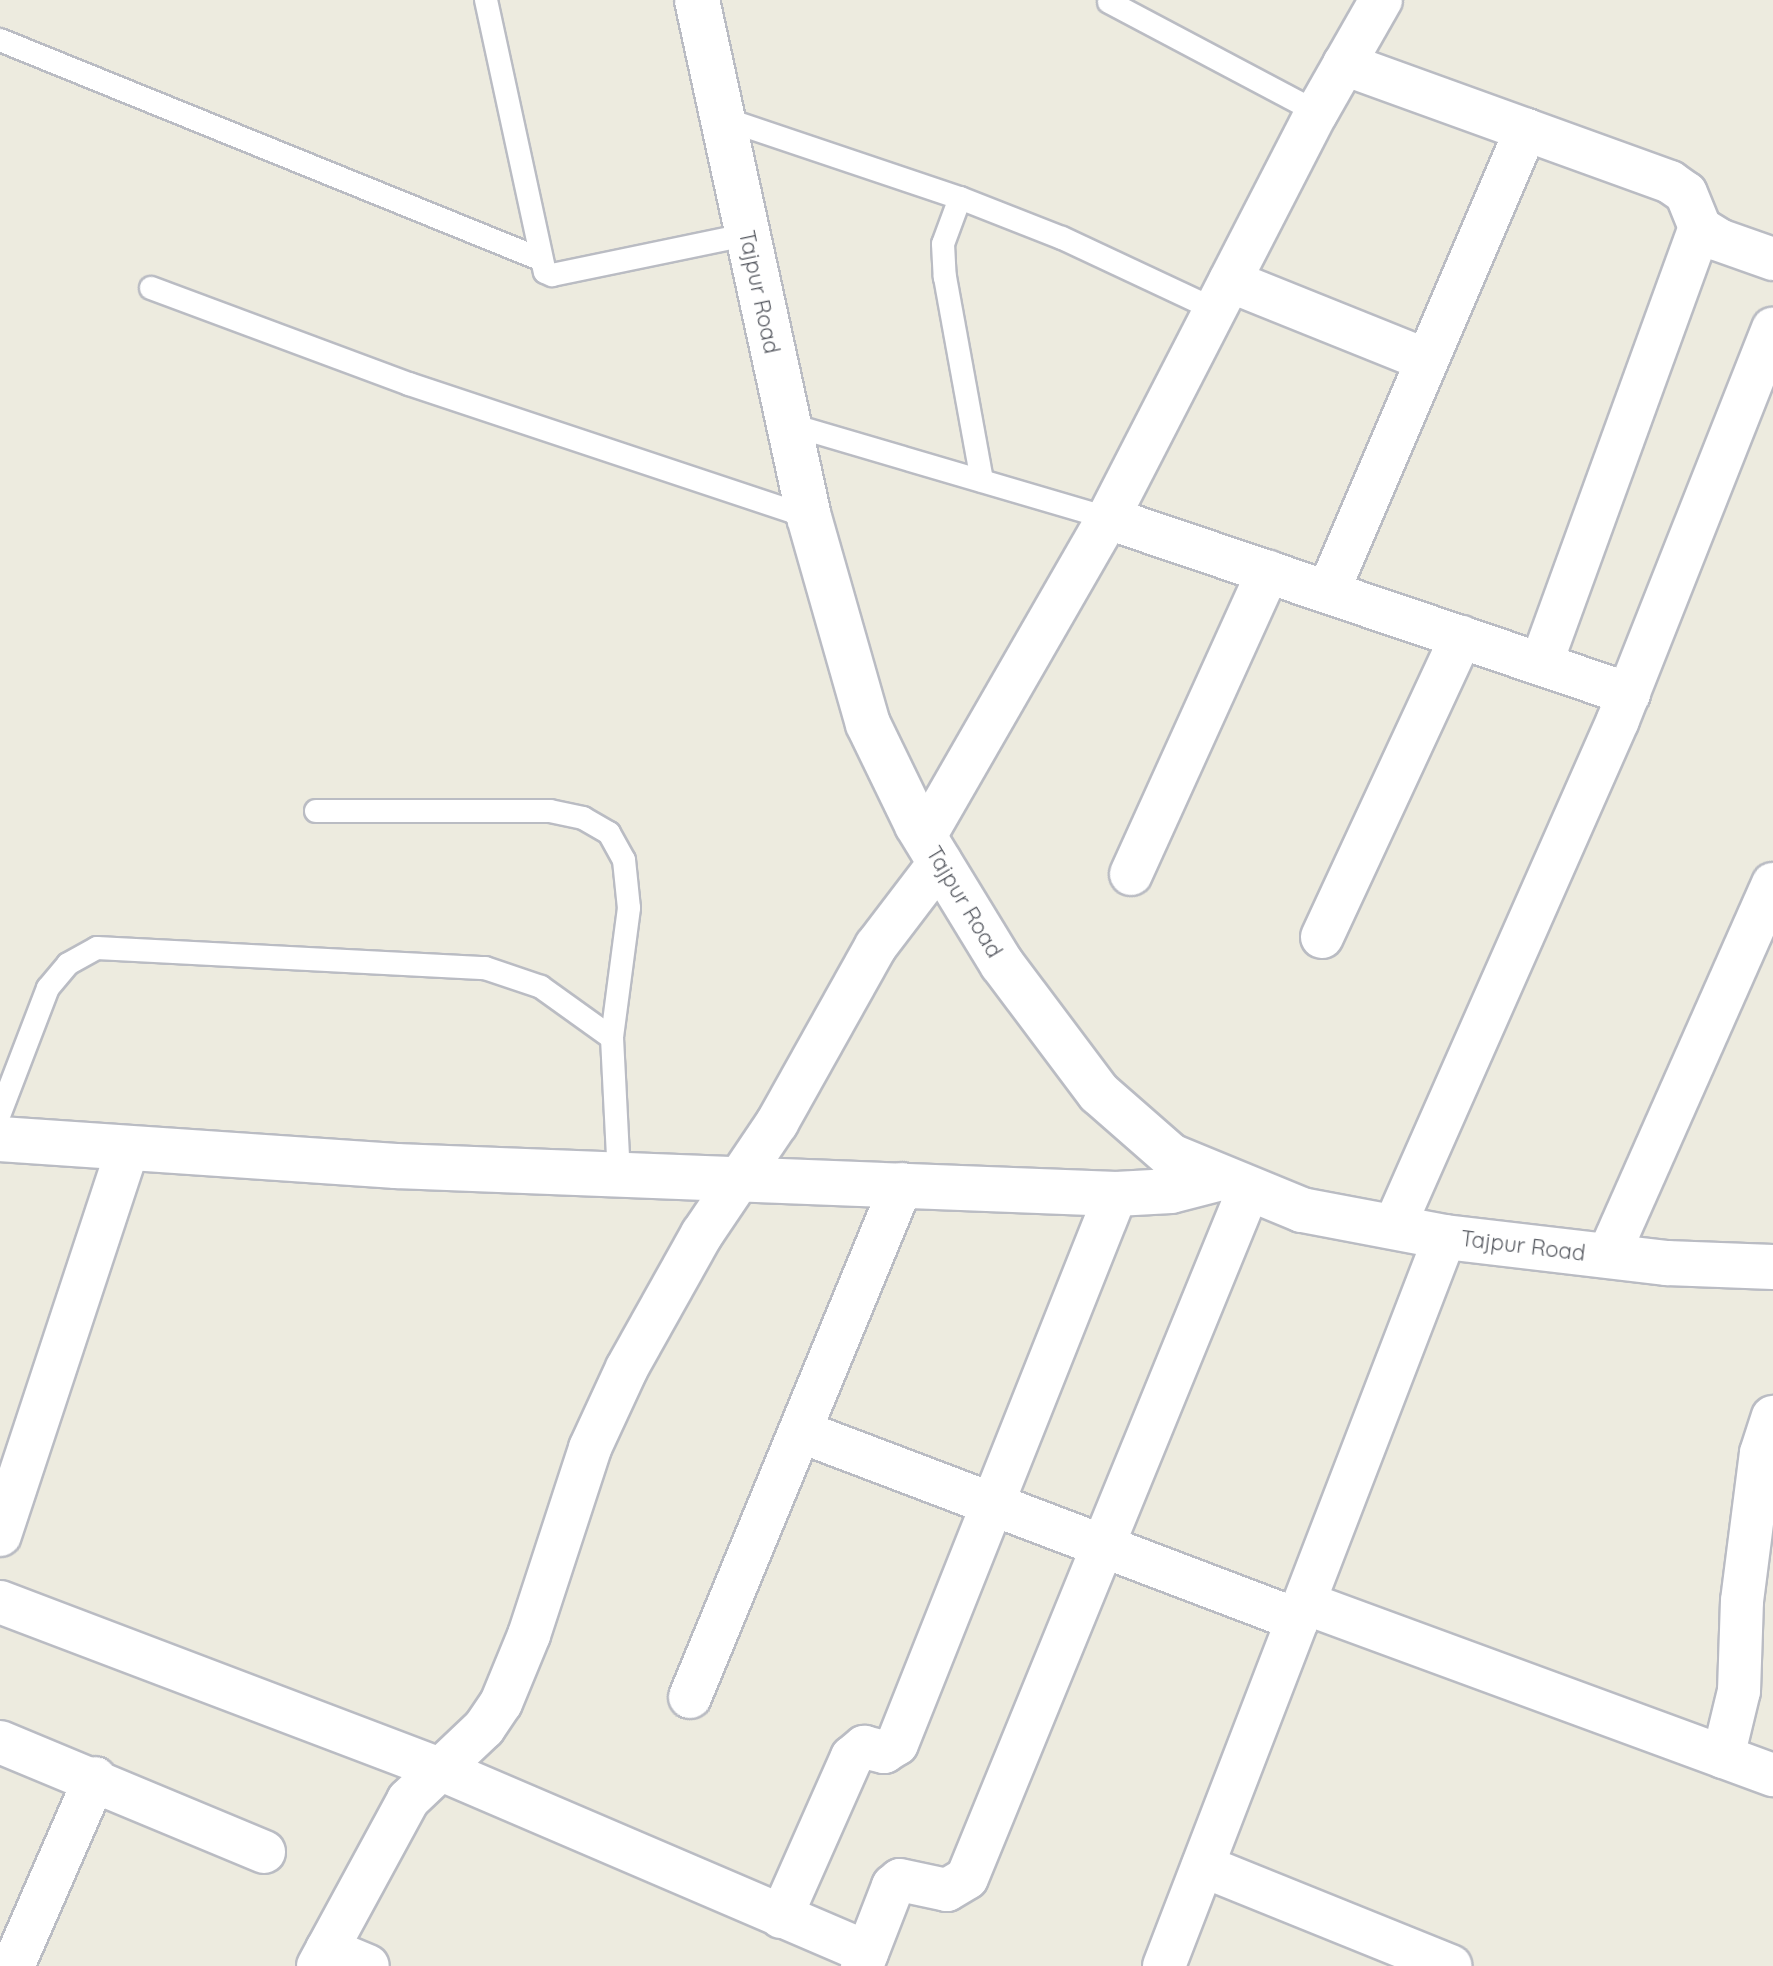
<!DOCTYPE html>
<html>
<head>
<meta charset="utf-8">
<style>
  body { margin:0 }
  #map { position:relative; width:1773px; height:1966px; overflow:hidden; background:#edebdf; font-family:Quicksand,sans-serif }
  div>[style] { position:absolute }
  .roads { filter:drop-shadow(2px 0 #babcc3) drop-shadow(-2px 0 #babcc3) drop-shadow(0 2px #babcc3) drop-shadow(0 -2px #babcc3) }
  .service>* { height:22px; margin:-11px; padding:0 11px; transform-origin:11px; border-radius:11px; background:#fff }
  .minor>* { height:42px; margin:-21px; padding:0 21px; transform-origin:21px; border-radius:21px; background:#fff }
  .tertiary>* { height:44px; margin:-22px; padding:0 22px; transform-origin:22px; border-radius:22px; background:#fff }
  .secondary>* { height:44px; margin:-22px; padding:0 22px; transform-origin:22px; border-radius:22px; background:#fff }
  span { translate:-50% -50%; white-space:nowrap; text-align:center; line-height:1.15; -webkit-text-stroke:6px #fff; paint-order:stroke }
  .street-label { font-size:22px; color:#585b62 }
</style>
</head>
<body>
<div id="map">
  <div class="roads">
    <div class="service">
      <i style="left:486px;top:0;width:278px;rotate:77.8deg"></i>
      <i style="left:545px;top:272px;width:8px;rotate:23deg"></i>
      <i style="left:552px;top:275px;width:198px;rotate:-11.7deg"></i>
      <i style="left:1109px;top:2px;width:235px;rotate:27.9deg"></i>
      <i style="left:0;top:40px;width:583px;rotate:22.08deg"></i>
      <i style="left:722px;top:118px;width:251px;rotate:18.6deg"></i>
      <i style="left:960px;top:198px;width:110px;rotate:21.4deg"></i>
      <i style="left:1062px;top:238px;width:170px;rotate:25.1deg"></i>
      <i style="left:960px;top:198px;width:49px;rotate:110.3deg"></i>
      <i style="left:943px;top:244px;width:33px;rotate:87deg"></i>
      <i style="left:945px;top:277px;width:207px;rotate:79.7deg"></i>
      <i style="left:151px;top:288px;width:275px;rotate:20.4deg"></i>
      <i style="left:409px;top:384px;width:422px;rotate:18.4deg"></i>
      <i style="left:788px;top:424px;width:334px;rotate:16.4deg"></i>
      <i style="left:316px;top:811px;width:234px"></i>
      <i style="left:550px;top:811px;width:34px;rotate:12deg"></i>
      <i style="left:583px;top:818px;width:30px;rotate:30deg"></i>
      <i style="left:609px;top:833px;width:31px;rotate:61deg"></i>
      <i style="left:624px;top:860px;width:48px;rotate:84.1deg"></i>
      <i style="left:629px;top:908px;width:131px;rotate:97.5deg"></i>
      <i style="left:612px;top:1038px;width:137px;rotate:87.1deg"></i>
      <i style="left:0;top:1113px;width:134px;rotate:-69deg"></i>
      <i style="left:48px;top:988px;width:31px;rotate:-50deg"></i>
      <i style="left:68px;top:964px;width:33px;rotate:-29deg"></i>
      <i style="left:97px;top:948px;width:389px;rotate:3deg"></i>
      <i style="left:485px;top:968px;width:59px;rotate:18.7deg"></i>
      <i style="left:541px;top:987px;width:87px;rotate:35.7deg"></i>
    </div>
    <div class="minor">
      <i style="left:1344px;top:64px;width:347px;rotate:19.9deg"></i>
      <i style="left:1670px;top:182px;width:19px;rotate:35deg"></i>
      <i style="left:1686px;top:193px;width:38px;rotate:68deg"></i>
      <i style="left:1700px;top:228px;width:22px;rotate:32deg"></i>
      <i style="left:1719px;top:240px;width:57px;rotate:19.4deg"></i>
      <i style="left:1230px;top:281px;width:212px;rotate:21.9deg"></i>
      <i style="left:1108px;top:518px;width:550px;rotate:18.67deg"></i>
      <i style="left:1328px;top:592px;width:503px;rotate:-66.8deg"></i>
      <i style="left:1541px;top:664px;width:464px;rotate:-70deg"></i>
      <i style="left:925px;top:836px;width:367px;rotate:-60.1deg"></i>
      <i style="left:1108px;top:518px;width:457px;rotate:-62.8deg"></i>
      <i style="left:1317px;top:112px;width:129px;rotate:-60.3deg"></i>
      <i style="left:1131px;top:874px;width:332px;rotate:-65.6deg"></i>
      <i style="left:1322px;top:937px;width:331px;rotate:-65.1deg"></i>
      <i style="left:1394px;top:1227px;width:554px;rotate:-66.16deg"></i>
      <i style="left:1618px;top:720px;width:421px;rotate:-68.4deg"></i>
      <i style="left:1608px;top:1256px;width:407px;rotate:-66.1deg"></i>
      <i style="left:802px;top:1432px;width:530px;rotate:20.76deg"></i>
      <i style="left:0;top:1535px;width:404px;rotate:-71.7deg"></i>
      <i style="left:0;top:1602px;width:467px;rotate:20.8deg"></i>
      <i style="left:437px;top:1768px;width:468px;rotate:23.2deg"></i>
      <i style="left:1305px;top:1603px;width:499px;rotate:20.2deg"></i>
      <i style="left:690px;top:1697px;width:555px;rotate:-67.55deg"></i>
      <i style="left:0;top:1742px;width:286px;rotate:22.6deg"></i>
      <i style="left:1723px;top:1757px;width:68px;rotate:-76.4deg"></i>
      <i style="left:1739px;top:1691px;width:90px;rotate:-88.1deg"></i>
      <i style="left:1742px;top:1601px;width:149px;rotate:-82.7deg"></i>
      <i style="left:1761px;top:1453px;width:38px;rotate:-72deg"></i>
      <i style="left:1203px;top:1866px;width:267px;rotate:22deg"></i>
      <i style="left:781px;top:1917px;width:175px;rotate:-66.1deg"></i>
      <i style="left:852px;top:1757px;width:16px;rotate:-40deg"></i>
      <i style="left:864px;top:1747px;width:21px;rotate:14deg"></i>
      <i style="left:884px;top:1752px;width:15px;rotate:-32deg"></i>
      <i style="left:897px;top:1744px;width:592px;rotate:-68.29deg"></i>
      <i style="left:327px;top:1949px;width:44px;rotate:22.5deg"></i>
      <i style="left:13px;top:1966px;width:205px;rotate:-66.4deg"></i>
      <i style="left:318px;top:1966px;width:189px;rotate:-61.5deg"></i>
      <i style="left:408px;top:1800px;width:105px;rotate:-43.5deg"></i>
      <i style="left:484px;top:1728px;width:30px;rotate:-56deg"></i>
      <i style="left:501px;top:1703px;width:74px;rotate:-67.6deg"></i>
      <i style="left:529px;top:1635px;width:197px;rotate:-71.9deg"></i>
      <i style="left:590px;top:1448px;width:88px;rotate:-65.2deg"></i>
      <i style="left:627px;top:1368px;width:154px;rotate:-60.8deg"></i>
      <i style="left:702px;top:1234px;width:134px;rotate:-56deg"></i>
      <i style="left:777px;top:1123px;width:203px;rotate:-60.8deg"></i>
      <i style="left:876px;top:946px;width:106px;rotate:-52.7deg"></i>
      <i style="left:862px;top:1966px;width:86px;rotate:-68.8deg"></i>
      <i style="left:893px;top:1886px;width:9px;rotate:-41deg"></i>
      <i style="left:900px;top:1880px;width:48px;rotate:12deg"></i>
      <i style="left:947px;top:1890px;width:23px;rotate:-31deg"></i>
      <i style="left:967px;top:1878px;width:742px;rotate:-67.75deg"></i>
      <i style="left:1164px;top:1966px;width:781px;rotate:-68.92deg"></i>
    </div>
    <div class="tertiary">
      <i style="left:0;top:1139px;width:397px;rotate:3.9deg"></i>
      <i style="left:396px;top:1166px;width:721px;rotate:2.23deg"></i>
      <i style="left:1116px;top:1194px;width:55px;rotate:-3.1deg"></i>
      <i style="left:1171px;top:1191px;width:48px;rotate:-14.6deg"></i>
    </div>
    <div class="secondary">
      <i style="left:697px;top:0;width:529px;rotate:77.78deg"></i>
      <i style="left:809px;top:517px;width:215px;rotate:74.1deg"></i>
      <i style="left:868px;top:724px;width:112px;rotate:64.1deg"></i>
      <i style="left:917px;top:825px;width:163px;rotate:58.6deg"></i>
      <i style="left:1002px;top:964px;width:161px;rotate:53.1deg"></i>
      <i style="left:1099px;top:1093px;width:96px;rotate:41.2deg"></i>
      <i style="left:1171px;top:1156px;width:142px;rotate:22.4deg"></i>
      <i style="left:1302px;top:1210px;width:146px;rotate:10.7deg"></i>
      <i style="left:1445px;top:1237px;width:224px;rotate:6.7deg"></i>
      <i style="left:1667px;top:1263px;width:106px;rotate:2.2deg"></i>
    </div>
  </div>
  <div class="street-label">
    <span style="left:759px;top:292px;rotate:78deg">Tajpur Road</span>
    <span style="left:964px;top:902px;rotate:59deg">Tajpur Road</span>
    <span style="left:1523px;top:1246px;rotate:7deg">Tajpur Road</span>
  </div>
</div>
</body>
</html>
